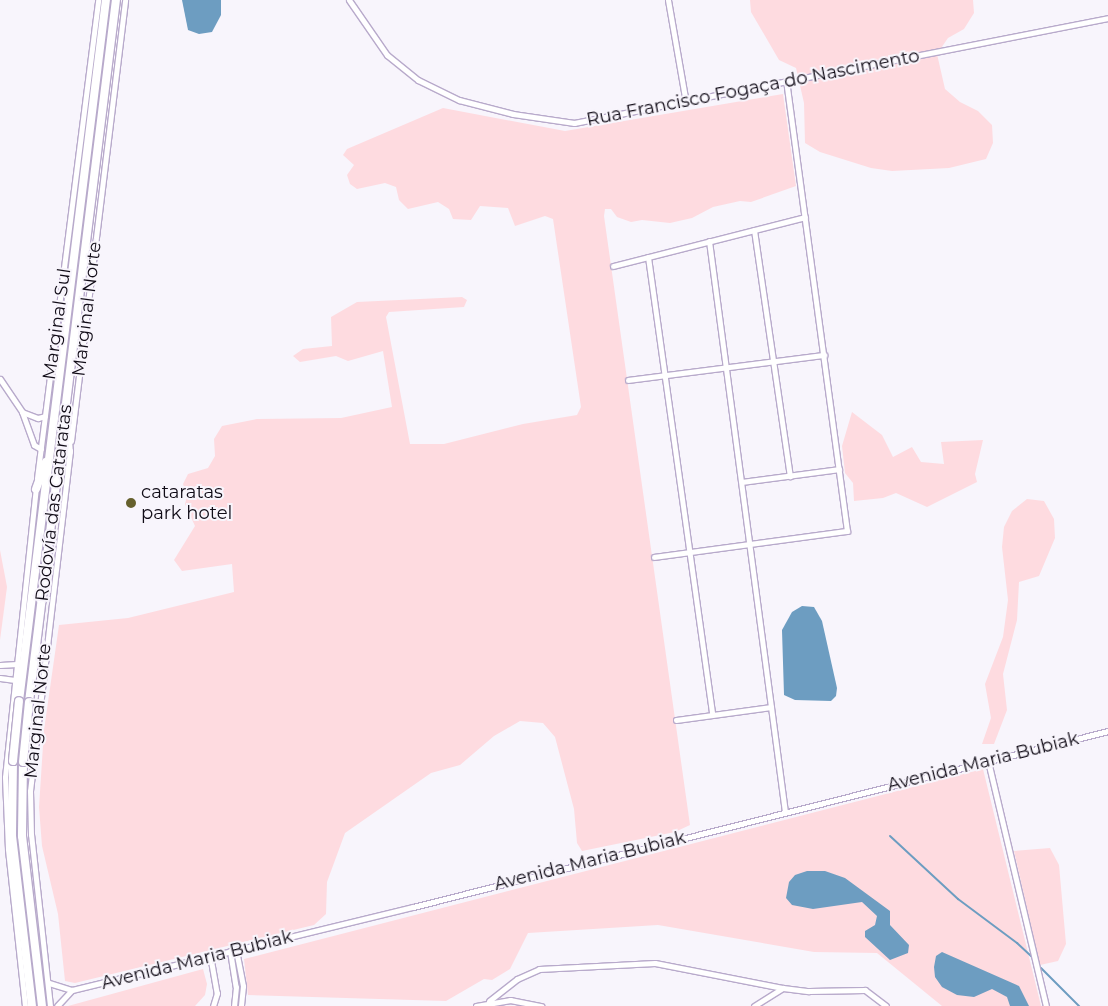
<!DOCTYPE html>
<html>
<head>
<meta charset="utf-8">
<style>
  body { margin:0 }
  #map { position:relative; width:1108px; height:1006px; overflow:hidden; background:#f8f5fc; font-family:Montserrat,sans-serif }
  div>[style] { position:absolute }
  .green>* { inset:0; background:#fedbe0 }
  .water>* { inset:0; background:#6d9dc1 }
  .stream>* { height:2px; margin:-1px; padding:0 1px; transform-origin:1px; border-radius:1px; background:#6d9dc1 }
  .roads { filter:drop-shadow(1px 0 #b8aacb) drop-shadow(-1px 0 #b8aacb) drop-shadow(0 1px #b8aacb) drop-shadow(0 -1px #b8aacb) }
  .minor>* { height:5px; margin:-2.5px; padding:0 2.5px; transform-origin:2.5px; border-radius:2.5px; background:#fff }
  .highway>* { height:8px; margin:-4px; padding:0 4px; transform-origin:4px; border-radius:4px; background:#fff }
  .bridges { filter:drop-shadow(1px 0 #b8aacb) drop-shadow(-1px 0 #b8aacb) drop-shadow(0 1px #b8aacb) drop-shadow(0 -1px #b8aacb) }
  .highway-bridge>* { height:8px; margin:-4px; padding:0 4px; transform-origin:4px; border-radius:4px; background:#fff }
  .dots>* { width:14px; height:14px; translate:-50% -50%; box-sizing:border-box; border:2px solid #f8f5fc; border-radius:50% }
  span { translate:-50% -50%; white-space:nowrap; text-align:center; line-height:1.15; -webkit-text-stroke:4px #f8f5fc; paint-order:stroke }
  .street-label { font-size:18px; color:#100b16 }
  .poi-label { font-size:18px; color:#100b16 }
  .left { translate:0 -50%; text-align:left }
</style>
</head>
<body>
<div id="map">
  <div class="green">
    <i style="clip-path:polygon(750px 0,973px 0,974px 13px,964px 29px,948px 38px,937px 54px,945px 89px,960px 102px,978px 111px,992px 125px,993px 143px,986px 159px,949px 168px,892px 171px,871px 168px,820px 152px,805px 143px,804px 103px,796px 68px,779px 60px,751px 12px)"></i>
    <i style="clip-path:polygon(783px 94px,796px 186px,751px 202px,740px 201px,713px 207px,692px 218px,670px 223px,642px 220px,631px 222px,617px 217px,611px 209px,605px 209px,604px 216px,690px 825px,675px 832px,582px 851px,577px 843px,574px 809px,555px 737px,543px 723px,520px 721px,494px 736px,460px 765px,431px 773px,345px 833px,327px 882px,326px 914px,314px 925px,75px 983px,65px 981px,58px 914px,42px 846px,39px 807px,44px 730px,59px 625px,128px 618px,234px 592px,232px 564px,182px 571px,174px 560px,195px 526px,185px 504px,187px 496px,183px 484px,188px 474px,208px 468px,215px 456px,214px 439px,222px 426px,257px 419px,341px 418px,392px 407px,383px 351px,348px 361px,336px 356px,300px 362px,293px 356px,303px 349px,332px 346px,331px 317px,357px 302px,462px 297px,467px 300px,464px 307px,389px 312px,386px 317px,410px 444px,444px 444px,523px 424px,577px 415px,581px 407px,553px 219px,545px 216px,515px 226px,508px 208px,480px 206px,471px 220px,453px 219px,449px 209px,438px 202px,408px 209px,399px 200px,396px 187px,385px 183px,357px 189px,350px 184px,347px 175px,354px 165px,343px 155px,347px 149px,443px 108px,565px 131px)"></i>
    <i style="clip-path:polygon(852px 412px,882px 435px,893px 457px,912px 447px,921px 462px,944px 464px,941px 442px,983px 440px,975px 474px,977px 482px,927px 507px,896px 493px,883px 498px,854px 501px,853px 483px,845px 473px,842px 446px)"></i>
    <i style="clip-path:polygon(1027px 499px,1044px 501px,1054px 519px,1055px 538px,1039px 576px,1019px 582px,1017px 620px,1003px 674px,1007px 710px,994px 744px,982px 744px,991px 718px,985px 684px,1003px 637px,1008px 600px,1002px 547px,1004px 527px,1012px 511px)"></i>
    <i style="clip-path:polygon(0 550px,7px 587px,0 640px)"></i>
    <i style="clip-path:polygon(983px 769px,1041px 1006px,942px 1006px,877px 953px,814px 952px,658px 925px,528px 933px,510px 969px,492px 980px,484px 979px,446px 1001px,248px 995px,244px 959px)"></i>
    <i style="clip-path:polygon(1050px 848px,1059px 865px,1066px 944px,1058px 961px,1040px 965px,1014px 851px)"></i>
    <i style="clip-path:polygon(203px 969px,207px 984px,205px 995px,195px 1006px,68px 1006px)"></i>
  </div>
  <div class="water">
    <i style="clip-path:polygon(182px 0,221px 0,221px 15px,212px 32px,199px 34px,188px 30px)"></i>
    <i style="clip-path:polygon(802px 606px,814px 607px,822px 621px,837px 688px,836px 696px,831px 701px,795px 700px,784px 695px,782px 630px,792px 612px)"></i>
    <i style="clip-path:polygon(807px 871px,825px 871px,845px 878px,890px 911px,890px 925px,909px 945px,908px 953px,890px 960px,865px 937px,865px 931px,875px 925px,877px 916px,862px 902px,813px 909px,792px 905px,786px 898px,789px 882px,795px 875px)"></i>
    <i style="clip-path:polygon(942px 952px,1019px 986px,1029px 1006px,1010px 1006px,1007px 997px,992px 989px,974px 997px,957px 995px,942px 987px,935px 977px,934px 967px,936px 956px)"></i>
  </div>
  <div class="stream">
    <i style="left:890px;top:836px;width:93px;rotate:42.8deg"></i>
    <i style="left:958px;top:899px;width:74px;rotate:36.7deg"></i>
    <i style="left:1017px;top:943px;width:21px;rotate:43deg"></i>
    <i style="left:1041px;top:968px;width:54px;rotate:45deg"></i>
  </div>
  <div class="roads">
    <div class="minor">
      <i style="left:349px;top:0;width:67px;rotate:55.4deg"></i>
      <i style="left:387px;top:55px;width:40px;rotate:39deg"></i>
      <i style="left:418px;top:80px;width:46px;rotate:26deg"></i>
      <i style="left:459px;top:100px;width:56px;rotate:14.5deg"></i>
      <i style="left:513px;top:114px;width:62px;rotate:8.4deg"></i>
      <i style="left:574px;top:123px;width:544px;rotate:-11.12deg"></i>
      <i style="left:668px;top:0;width:105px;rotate:80.1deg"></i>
      <i style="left:754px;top:230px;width:249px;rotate:81.7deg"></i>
      <i style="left:709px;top:241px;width:576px;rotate:82.42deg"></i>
      <i style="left:648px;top:257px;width:462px;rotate:82deg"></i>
      <i style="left:613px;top:266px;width:198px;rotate:-14.3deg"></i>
      <i style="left:0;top:379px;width:40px;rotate:56deg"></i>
      <i style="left:22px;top:412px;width:35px;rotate:70deg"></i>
      <i style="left:34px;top:445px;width:8px;rotate:30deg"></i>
      <i style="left:628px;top:380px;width:198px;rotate:-7.3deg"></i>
      <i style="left:22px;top:412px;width:17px;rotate:21deg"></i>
      <i style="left:38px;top:418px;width:7px;rotate:-16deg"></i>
      <i style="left:71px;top:441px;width:444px;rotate:-83deg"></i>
      <i style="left:37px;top:478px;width:482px;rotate:-82.7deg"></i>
      <i style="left:742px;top:482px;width:98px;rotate:-7.6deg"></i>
      <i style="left:654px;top:557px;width:195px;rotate:-7.7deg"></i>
      <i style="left:847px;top:531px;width:453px;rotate:-97.7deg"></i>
      <i style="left:0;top:665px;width:17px;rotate:-3deg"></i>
      <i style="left:0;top:678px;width:15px;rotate:8deg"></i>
      <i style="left:676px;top:720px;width:96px;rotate:-7.8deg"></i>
      <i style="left:988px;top:761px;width:252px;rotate:76.7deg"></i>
      <i style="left:236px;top:950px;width:37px;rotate:79deg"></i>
      <i style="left:243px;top:986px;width:20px;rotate:96deg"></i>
      <i style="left:230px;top:951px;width:36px;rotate:81deg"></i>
      <i style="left:236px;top:987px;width:19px;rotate:96deg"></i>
      <i style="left:210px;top:955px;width:39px;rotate:80deg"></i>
      <i style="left:217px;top:993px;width:14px;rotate:107deg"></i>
      <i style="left:49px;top:983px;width:24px;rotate:17deg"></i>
      <i style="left:72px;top:990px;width:351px;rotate:-13.7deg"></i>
      <i style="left:413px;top:907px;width:717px;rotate:-14.21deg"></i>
      <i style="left:489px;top:1001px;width:36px;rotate:-38deg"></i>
      <i style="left:517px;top:979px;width:24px;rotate:-24deg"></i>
      <i style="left:539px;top:969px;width:116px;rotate:-3deg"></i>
      <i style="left:655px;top:963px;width:130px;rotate:11.1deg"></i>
      <i style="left:783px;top:988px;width:26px;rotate:7deg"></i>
      <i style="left:809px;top:991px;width:56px;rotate:-1deg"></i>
      <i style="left:865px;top:990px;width:26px;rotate:37deg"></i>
      <i style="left:25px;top:1006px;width:158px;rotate:-96.2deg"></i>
      <i style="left:8px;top:849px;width:72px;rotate:-92.4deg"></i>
      <i style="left:5px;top:777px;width:292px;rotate:-83.9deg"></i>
      <i style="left:50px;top:1006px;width:172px;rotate:-96.3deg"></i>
      <i style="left:31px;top:835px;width:44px;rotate:-91.3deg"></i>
      <i style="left:30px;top:791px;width:343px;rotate:-83.3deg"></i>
      <i style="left:57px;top:1006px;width:22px;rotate:-47deg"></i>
      <i style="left:476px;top:1006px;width:35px;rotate:-10deg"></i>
      <i style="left:510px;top:1000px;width:32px;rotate:11deg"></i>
      <i style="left:754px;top:1006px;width:34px;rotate:-32deg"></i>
    </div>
    <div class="highway">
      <i style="left:67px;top:426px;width:26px;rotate:86deg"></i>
      <i style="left:36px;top:489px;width:29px;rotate:-70deg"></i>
      <i style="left:19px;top:701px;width:706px;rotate:-82.93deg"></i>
      <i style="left:29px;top:702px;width:707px;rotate:-82.94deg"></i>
      <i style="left:13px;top:761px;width:75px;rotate:90.8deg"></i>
      <i style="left:12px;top:836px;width:171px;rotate:83.3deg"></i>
      <i style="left:23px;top:762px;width:74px;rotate:90.8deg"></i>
      <i style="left:22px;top:836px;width:171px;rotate:83.3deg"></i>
    </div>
  </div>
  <div class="bridges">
    <div class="highway-bridge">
      <i style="left:13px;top:761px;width:60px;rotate:-84.3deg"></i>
      <i style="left:23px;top:762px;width:60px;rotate:-84.3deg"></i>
    </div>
  </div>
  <div class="dots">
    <i style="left:131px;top:503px;background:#66602d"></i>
  </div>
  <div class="street-label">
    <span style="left:753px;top:88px;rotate:-11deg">Rua Francisco Fogaça do Nascimento</span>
    <span style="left:87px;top:309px;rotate:-83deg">Marginal Norte</span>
    <span style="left:57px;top:324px;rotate:-82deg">Marginal Sul</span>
    <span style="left:54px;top:503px;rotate:-83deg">Rodovía das Cataratas</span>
    <span style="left:38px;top:711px;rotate:-84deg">Marginal Norte</span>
    <span style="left:983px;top:762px;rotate:-14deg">Avenida Maria Bubiak</span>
    <span style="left:590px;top:861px;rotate:-14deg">Avenida Maria Bubiak</span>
    <span style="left:197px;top:960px;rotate:-14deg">Avenida Maria Bubiak</span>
  </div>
  <div class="poi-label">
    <span class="left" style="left:141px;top:503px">cataratas<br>park hotel</span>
  </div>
</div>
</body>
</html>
